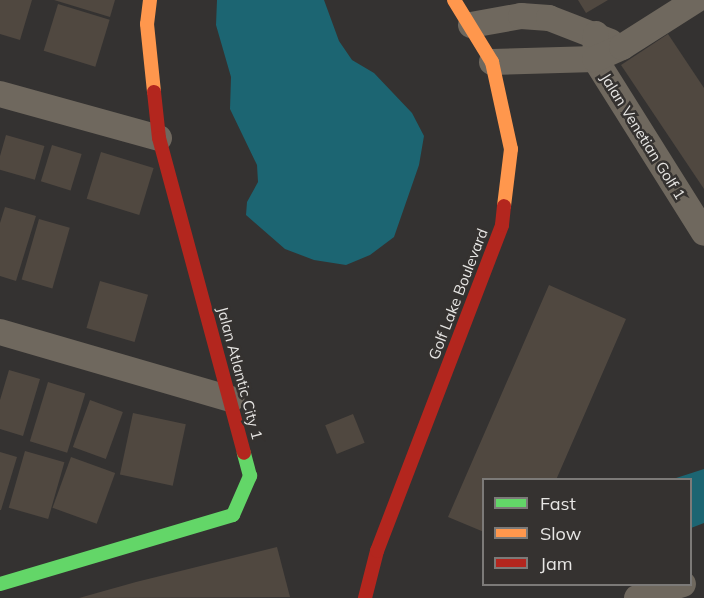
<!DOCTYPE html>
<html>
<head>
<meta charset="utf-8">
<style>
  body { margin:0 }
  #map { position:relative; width:704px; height:598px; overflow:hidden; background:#343231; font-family:Mulish,sans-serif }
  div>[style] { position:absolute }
  .water>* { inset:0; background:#1c6572 }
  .building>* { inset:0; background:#504840; transform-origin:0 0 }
  .street>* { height:26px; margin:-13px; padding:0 13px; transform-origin:13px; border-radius:13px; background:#6f685e }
  .fast>* { height:14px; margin:-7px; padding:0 7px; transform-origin:7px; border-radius:7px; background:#63d668 }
  .slow>* { height:14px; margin:-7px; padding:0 7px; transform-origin:7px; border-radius:7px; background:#ff974d }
  .jam>* { height:14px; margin:-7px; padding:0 7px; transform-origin:7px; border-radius:7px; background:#b3261e }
  span { translate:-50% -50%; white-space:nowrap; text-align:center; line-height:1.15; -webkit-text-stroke:5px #353230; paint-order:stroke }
  .street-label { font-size:15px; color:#e7e6e4 }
  .legend { position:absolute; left:482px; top:478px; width:210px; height:108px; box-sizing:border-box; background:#353230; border:2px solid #7c7a78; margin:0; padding:8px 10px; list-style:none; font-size:18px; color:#e7e6e4 }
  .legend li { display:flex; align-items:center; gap:12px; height:30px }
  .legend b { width:30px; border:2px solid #7c7a78 }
</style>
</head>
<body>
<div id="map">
  <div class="water">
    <i style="clip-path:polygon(217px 0,324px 0,339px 41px,352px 60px,374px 73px,412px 113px,424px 136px,419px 165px,394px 237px,370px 255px,346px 265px,314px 260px,285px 249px,246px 215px,247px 202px,258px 182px,257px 165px,230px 109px,231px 77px,216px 25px)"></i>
    <i style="clip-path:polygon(704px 469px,704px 523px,691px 528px,690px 480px,673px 479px)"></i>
  </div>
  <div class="building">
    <i style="clip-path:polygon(0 0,32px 0,20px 40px,0 34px)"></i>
    <i style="clip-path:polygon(54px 0,115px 0,110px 17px)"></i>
    <i style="clip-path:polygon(578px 0,608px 0,586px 13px)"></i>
    <i style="left:58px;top:4px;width:54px;height:49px;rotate:17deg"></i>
    <i style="clip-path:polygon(668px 34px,704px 88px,704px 189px,621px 65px)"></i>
    <i style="left:6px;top:135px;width:40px;height:35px;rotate:16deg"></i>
    <i style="left:52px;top:145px;width:31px;height:38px;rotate:17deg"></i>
    <i style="left:101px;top:152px;width:55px;height:49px;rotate:17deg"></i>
    <i style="clip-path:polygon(5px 207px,36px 216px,16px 281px,0 276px,0 223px)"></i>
    <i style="left:39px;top:219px;width:32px;height:63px;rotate:16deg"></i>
    <i style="left:100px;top:281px;width:50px;height:49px;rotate:16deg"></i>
    <i style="clip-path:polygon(549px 285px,626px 319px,556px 480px,484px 480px,484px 532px,448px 517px)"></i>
    <i style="clip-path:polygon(9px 370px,40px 379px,23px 436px,0 429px,0 400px)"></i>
    <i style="left:48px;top:382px;width:39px;height:62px;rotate:17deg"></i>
    <i style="left:90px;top:400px;width:35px;height:50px;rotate:20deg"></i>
    <i style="left:133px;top:413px;width:54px;height:63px;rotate:12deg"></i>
    <i style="left:353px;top:414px;width:31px;height:30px;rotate:68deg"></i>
    <i style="left:25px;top:451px;width:41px;height:59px;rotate:16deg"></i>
    <i style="clip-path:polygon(0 452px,17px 457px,1px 510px,0 510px)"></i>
    <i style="left:71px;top:457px;width:47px;height:54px;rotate:20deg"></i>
    <i style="clip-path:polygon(277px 547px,290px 597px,79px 598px,136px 582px)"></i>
  </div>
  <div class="street">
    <i style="left:471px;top:25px;width:51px;rotate:-10.2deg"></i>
    <i style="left:521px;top:16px;width:28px;rotate:4deg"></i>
    <i style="left:549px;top:18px;width:66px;rotate:21.2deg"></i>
    <i style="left:596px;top:34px;width:25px;rotate:92deg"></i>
    <i style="left:595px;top:59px;width:205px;rotate:57.9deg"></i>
    <i style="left:492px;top:62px;width:103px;rotate:-1.7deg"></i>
    <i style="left:595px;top:59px;width:30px;rotate:-24deg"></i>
    <i style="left:622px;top:47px;width:88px;rotate:-32.4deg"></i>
    <i style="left:0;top:94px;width:165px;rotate:15.5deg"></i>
    <i style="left:0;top:332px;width:241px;rotate:16.2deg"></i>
    <i style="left:637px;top:598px;width:48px;rotate:-16.9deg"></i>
  </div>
  <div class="fast">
    <i style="left:0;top:584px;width:243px;rotate:-16.5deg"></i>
    <i style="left:233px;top:515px;width:43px;rotate:-66.4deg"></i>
    <i style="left:250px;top:476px;width:24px;rotate:-105deg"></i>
  </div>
  <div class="slow">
    <i style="left:150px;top:0;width:24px;rotate:97deg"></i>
    <i style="left:147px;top:24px;width:68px;rotate:84.1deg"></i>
    <i style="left:454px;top:0;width:73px;rotate:58.5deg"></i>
    <i style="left:492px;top:62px;width:89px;rotate:77.7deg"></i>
    <i style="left:511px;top:149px;width:57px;rotate:97deg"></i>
  </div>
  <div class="jam">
    <i style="left:154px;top:92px;width:46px;rotate:83.8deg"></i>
    <i style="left:159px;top:138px;width:326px;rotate:74.9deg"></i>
    <i style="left:365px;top:598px;width:49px;rotate:-75.7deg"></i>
    <i style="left:377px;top:551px;width:349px;rotate:-69deg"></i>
    <i style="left:502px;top:225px;width:19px;rotate:-84deg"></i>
  </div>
  <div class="street-label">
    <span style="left:643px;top:136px;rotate:58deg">Jalan Venetian Golf 1</span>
    <span style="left:458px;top:294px;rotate:-69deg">Golf Lake Boulevard</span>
    <span style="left:240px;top:373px;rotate:75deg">Jalan Atlantic City 1</span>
  </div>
  <ul class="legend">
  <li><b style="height:8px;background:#63d668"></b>Fast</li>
  <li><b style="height:8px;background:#ff974d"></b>Slow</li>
  <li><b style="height:8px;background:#b3261e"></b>Jam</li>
  </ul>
</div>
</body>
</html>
